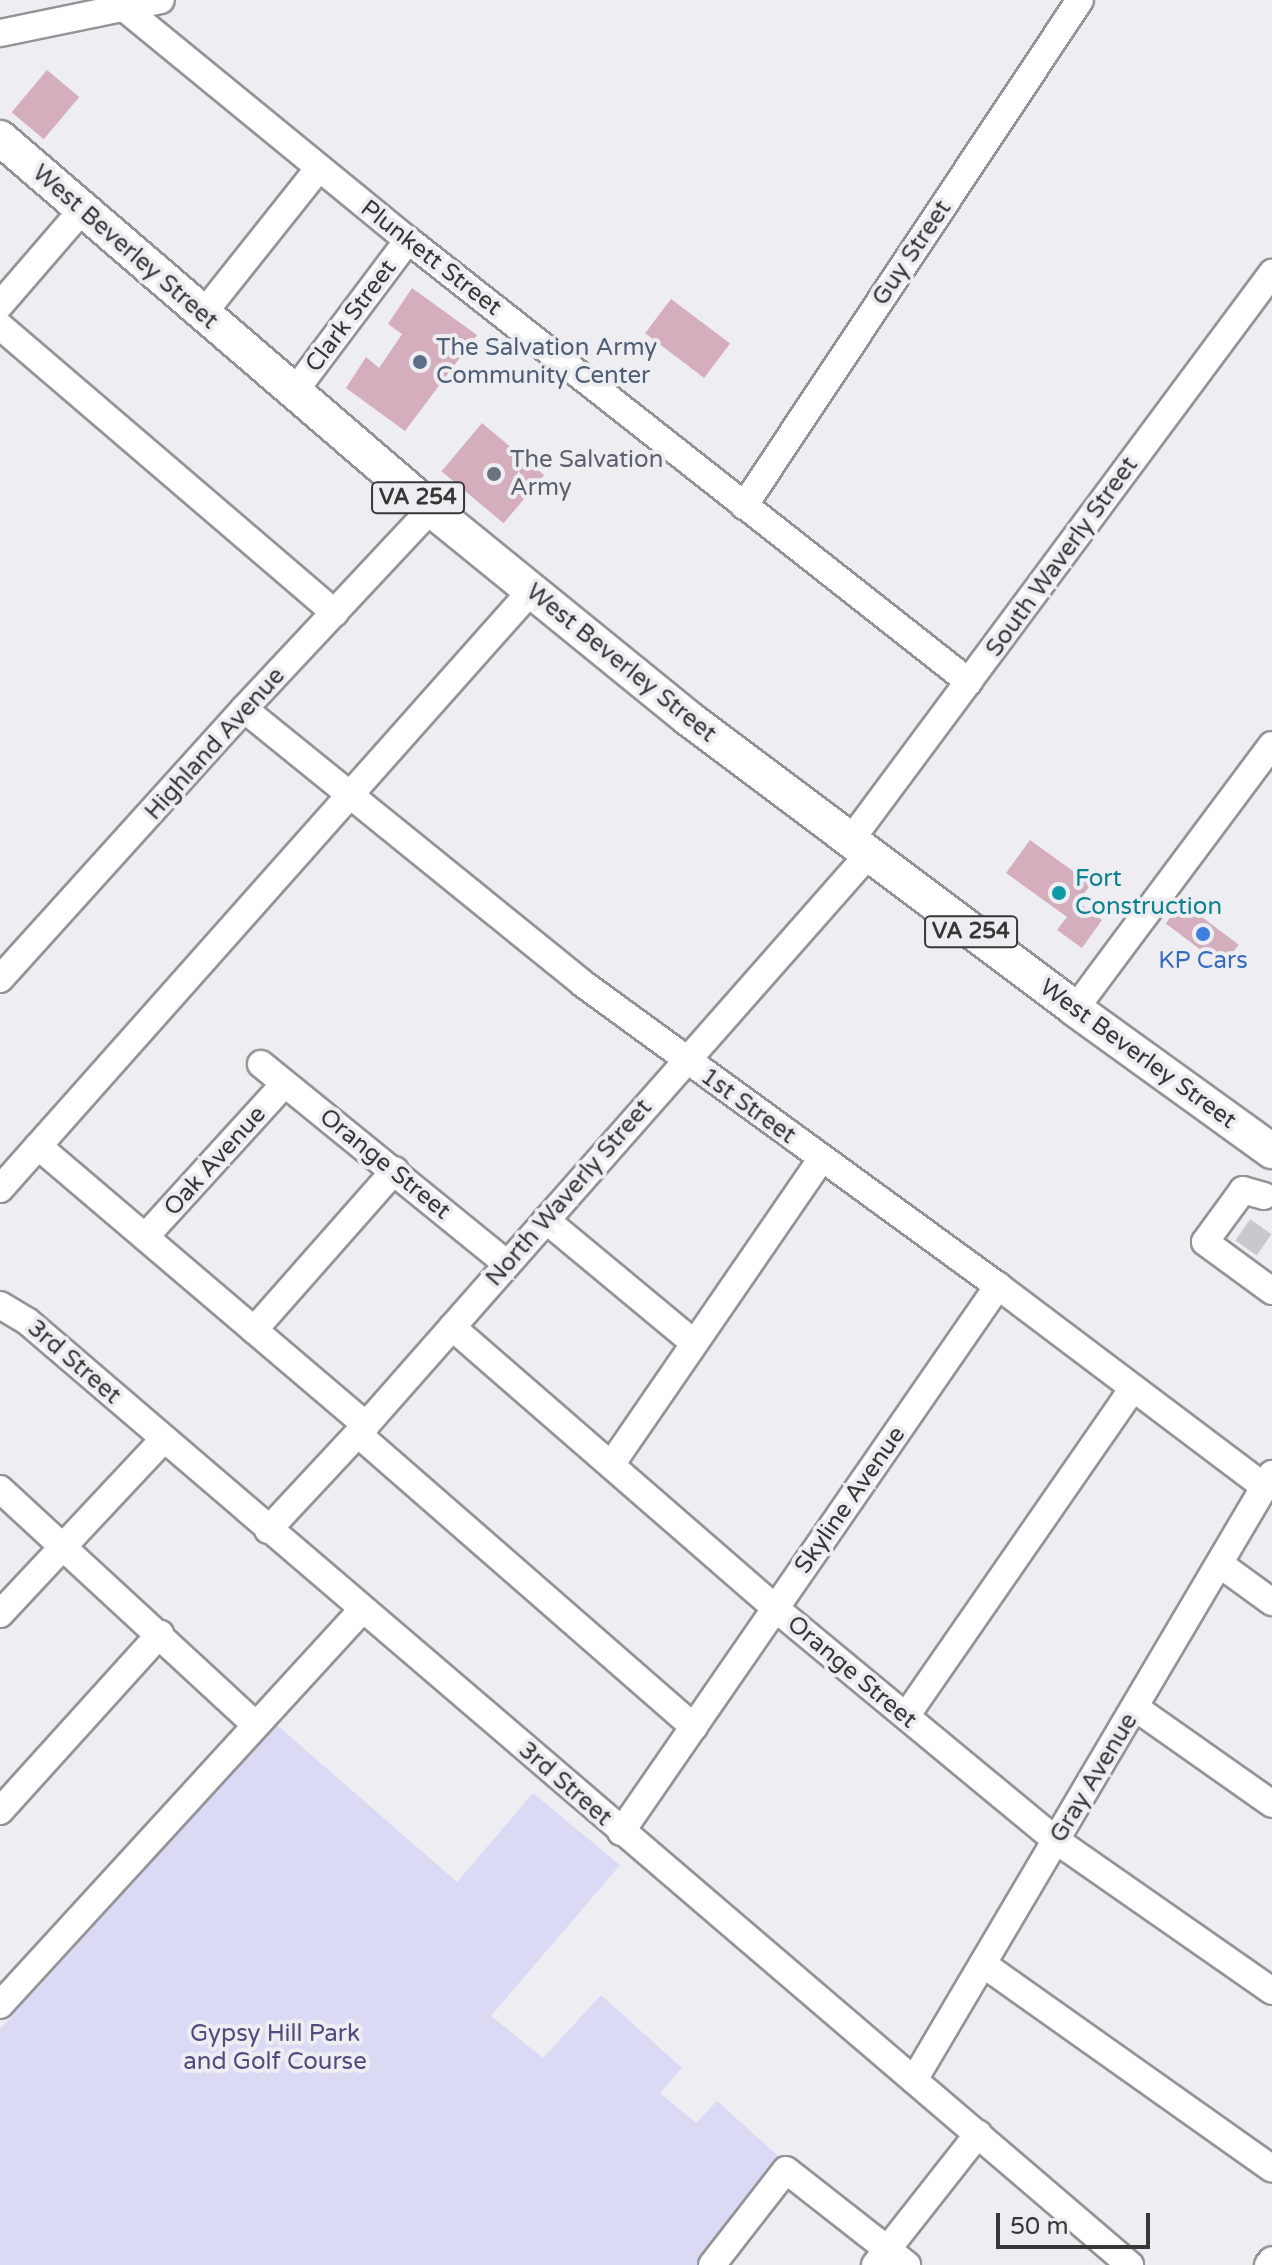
<!DOCTYPE html>
<html>
<head>
<meta charset="utf-8">
<style>
  body { margin:0 }
  #map { position:relative; width:1272px; height:2265px; overflow:hidden; background:#eeeef2; font-family:"Varela Round",sans-serif }
  div>[style] { position:absolute }
  .green>* { inset:0; background:#dadaf5 }
  .building>* { inset:0; background:#d5aebd; transform-origin:0 0 }
  .minor-tunnel>* { height:26px; margin-top:-13px; transform-origin:0; background:repeating-linear-gradient(90deg,#c9c9cd 0 26px,transparent 0 39px) }
  .roads { filter:drop-shadow(2px 0 #949498) drop-shadow(-2px 0 #949498) drop-shadow(0 2px #949498) drop-shadow(0 -2px #949498) }
  .minor>* { height:26px; margin:-13px; padding:0 13px; transform-origin:13px; border-radius:13px; background:#fff }
  .major>* { height:34px; margin:-17px; padding:0 17px; transform-origin:17px; border-radius:17px; background:#fff }
  .dots>* { width:22px; height:22px; translate:-50% -50%; box-sizing:border-box; border:4px solid #eeeef2; border-radius:50% }
  span { translate:-50% -50%; white-space:nowrap; text-align:center; line-height:1.15; -webkit-text-stroke:8px #eeeef2; paint-order:stroke }
  .shield-label span { padding:2px 6px; background:#eeeef2; border:2px solid; border-radius:6px; -webkit-text-stroke-width:0 }
  .shield-label { font-size:22px; color:#373738; font-weight:700 }
  .street-label { font-size:24px; color:#373738 }
  .service-label { font-size:24px; color:#4e5e75 }
  .left { translate:0 -50%; text-align:left }
  .worship-label { font-size:24px; color:#5b616d }
  .culture-label { font-size:24px; color:#0d838f }
  .shop-label { font-size:24px; color:#366cbe }
  .park-label { font-size:24px; color:#4f4c7d }
  .scale { position:absolute; left:996px; top:2213px; width:154px; height:36px; box-sizing:border-box; border:4px solid #373738; border-top:0; padding-left:10px; font-size:24px; line-height:28px; white-space:nowrap; color:#373738; -webkit-text-stroke:6px #eeeef2; paint-order:stroke }
</style>
</head>
<body>
<div id="map">
  <div class="green">
    <i style="clip-path:polygon(277px 1725px,457px 1882px,533px 1793px,620px 1865px,491px 2016px,543px 2058px,601px 1995px,682px 2068px,660px 2093px,696px 2123px,717px 2101px,786px 2163px,706px 2265px,0 2265px,0 2029px)"></i>
  </div>
  <div class="building">
    <i style="left:47px;top:70px;width:42px;height:55px;rotate:40deg"></i>
    <i style="clip-path:polygon(412px 288px,477px 335px,405px 431px,346px 388px,366px 357px,379px 368px,402px 334px,388px 324px)"></i>
    <i style="left:671px;top:299px;width:74px;height:43px;rotate:37deg"></i>
    <i style="left:482px;top:423px;width:81px;height:63px;rotate:40deg"></i>
    <i style="clip-path:polygon(1030px 840px,1091px 884px,1078px 902px,1102px 920px,1082px 948px,1057px 930px,1067px 917px,1006px 873px)"></i>
    <i style="left:1182px;top:902px;width:71px;height:27px;rotate:37deg"></i>
  </div>
  <div class="minor-tunnel">
    <i style="left:1246px;top:1248px;width:39px;rotate:-55deg"></i>
  </div>
  <div class="roads">
    <div class="minor">
      <i style="left:123px;top:7px;width:368px;rotate:39.3deg"></i>
      <i style="left:408px;top:240px;width:714px;rotate:38.23deg"></i>
      <i style="left:0;top:33px;width:164px;rotate:-11.6deg"></i>
      <i style="left:0;top:305px;width:125px;rotate:-49.2deg"></i>
      <i style="left:202px;top:315px;width:188px;rotate:-51.5deg"></i>
      <i style="left:0;top:326px;width:441px;rotate:40.6deg"></i>
      <i style="left:294px;top:392px;width:190px;rotate:-53.1deg"></i>
      <i style="left:744px;top:506px;width:607px;rotate:-56.41deg"></i>
      <i style="left:244px;top:709px;width:435px;rotate:39deg"></i>
      <i style="left:582px;top:983px;width:515px;rotate:36.07deg"></i>
      <i style="left:998px;top:1286px;width:334px;rotate:37deg"></i>
      <i style="left:850px;top:841px;width:708px;rotate:-53.39deg"></i>
      <i style="left:0;top:979px;width:364px;rotate:-47.9deg"></i>
      <i style="left:244px;top:709px;width:274px;rotate:-46.9deg"></i>
      <i style="left:1075px;top:1009px;width:329px;rotate:-53.3deg"></i>
      <i style="left:261px;top:1064px;width:317px;rotate:39.1deg"></i>
      <i style="left:38px;top:1146px;width:431px;rotate:40.4deg"></i>
      <i style="left:0;top:1189px;width:800px;rotate:-48.4deg"></i>
      <i style="left:1264px;top:1196px;width:22px;rotate:-164deg"></i>
      <i style="left:1243px;top:1190px;width:64px;rotate:126.2deg"></i>
      <i style="left:1205px;top:1242px;width:83px;rotate:36.2deg"></i>
      <i style="left:546px;top:1220px;width:192px;rotate:39.7deg"></i>
      <i style="left:145px;top:1237px;width:207px;rotate:-47.7deg"></i>
      <i style="left:0;top:1305px;width:31px;rotate:31deg"></i>
      <i style="left:27px;top:1321px;width:1452px;rotate:40.56deg"></i>
      <i style="left:452px;top:1327px;width:428px;rotate:41deg"></i>
      <i style="left:775px;top:1608px;width:366px;rotate:39.6deg"></i>
      <i style="left:1057px;top:1841px;width:262px;rotate:34.9deg"></i>
      <i style="left:254px;top:1330px;width:213px;rotate:-48.6deg"></i>
      <i style="left:358px;top:1434px;width:446px;rotate:41.1deg"></i>
      <i style="left:611px;top:1465px;width:371px;rotate:-55.5deg"></i>
      <i style="left:0;top:1489px;width:348px;rotate:42.7deg"></i>
      <i style="left:268px;top:1530px;width:144px;rotate:-47deg"></i>
      <i style="left:366px;top:1425px;width:760px;rotate:-48.63deg"></i>
      <i style="left:1221px;top:1565px;width:63px;rotate:36deg"></i>
      <i style="left:0;top:1614px;width:240px;rotate:-46.9deg"></i>
      <i style="left:1136px;top:1708px;width:166px;rotate:35.2deg"></i>
      <i style="left:906px;top:1716px;width:399px;rotate:-55.3deg"></i>
      <i style="left:0;top:1811px;width:239px;rotate:-47.9deg"></i>
      <i style="left:621px;top:1832px;width:664px;rotate:-55.38deg"></i>
      <i style="left:983px;top:1964px;width:354px;rotate:35.3deg"></i>
      <i style="left:0;top:2005px;width:536px;rotate:-47.5deg"></i>
      <i style="left:914px;top:2080px;width:704px;rotate:-59.43deg"></i>
      <i style="left:712px;top:2265px;width:120px;rotate:-52.1deg"></i>
      <i style="left:786px;top:2170px;width:154px;rotate:38.1deg"></i>
      <i style="left:875px;top:2265px;width:167px;rotate:-51.8deg"></i>
      <i style="left:1268px;top:2265px;width:6px;rotate:-51deg"></i>
    </div>
    <div class="major">
      <i style="left:0;top:138px;width:569px;rotate:40.72deg"></i>
      <i style="left:431px;top:509px;width:331px;rotate:39.1deg"></i>
      <i style="left:688px;top:718px;width:484px;rotate:36.9deg"></i>
      <i style="left:1075px;top:1009px;width:243px;rotate:35.8deg"></i>
    </div>
  </div>
  <div class="dots">
    <i style="left:420px;top:362px;background:#5c6f8a"></i>
    <i style="left:494px;top:474px;background:#6b7280"></i>
    <i style="left:1059px;top:893px;background:#0f9aa8"></i>
    <i style="left:1203px;top:934px;background:#3f7fe0"></i>
  </div>
  <div class="shield-label">
    <span style="left:418px;top:498px">VA 254</span>
    <span style="left:971px;top:932px">VA 254</span>
  </div>
  <div class="street-label">
    <span style="left:125px;top:247px;rotate:41deg">West Beverley Street</span>
    <span style="left:912px;top:253px;rotate:-56deg">Guy Street</span>
    <span style="left:431px;top:258px;rotate:38deg">Plunkett Street</span>
    <span style="left:351px;top:316px;rotate:-53deg">Clark Street</span>
    <span style="left:1062px;top:557px;rotate:-54deg">South Waverly Street</span>
    <span style="left:621px;top:663px;rotate:39deg">West Beverley Street</span>
    <span style="left:215px;top:744px;rotate:-48deg">Highland Avenue</span>
    <span style="left:1138px;top:1054px;rotate:36deg">West Beverley Street</span>
    <span style="left:748px;top:1106px;rotate:36deg">1st Street</span>
    <span style="left:215px;top:1161px;rotate:-48deg">Oak Avenue</span>
    <span style="left:385px;top:1164px;rotate:39deg">Orange Street</span>
    <span style="left:569px;top:1193px;rotate:-49deg">North Waverly Street</span>
    <span style="left:74px;top:1362px;rotate:41deg">3rd Street</span>
    <span style="left:850px;top:1500px;rotate:-55deg">Skyline Avenue</span>
    <span style="left:852px;top:1672px;rotate:40deg">Orange Street</span>
    <span style="left:1094px;top:1778px;rotate:-59deg">Gray Avenue</span>
    <span style="left:565px;top:1784px;rotate:41deg">3rd Street</span>
  </div>
  <div class="service-label">
    <span class="left" style="left:436px;top:362px">The Salvation Army<br>Community Center</span>
  </div>
  <div class="worship-label">
    <span class="left" style="left:510px;top:474px">The Salvation<br>Army</span>
  </div>
  <div class="culture-label">
    <span class="left" style="left:1075px;top:893px">Fort<br>Construction</span>
  </div>
  <div class="shop-label">
    <span style="left:1203px;top:961px">KP Cars</span>
  </div>
  <div class="park-label">
    <span style="left:275px;top:2048px">Gypsy Hill Park<br>and Golf Course</span>
  </div>
  <div class="scale">50 m</div>
</div>
</body>
</html>
